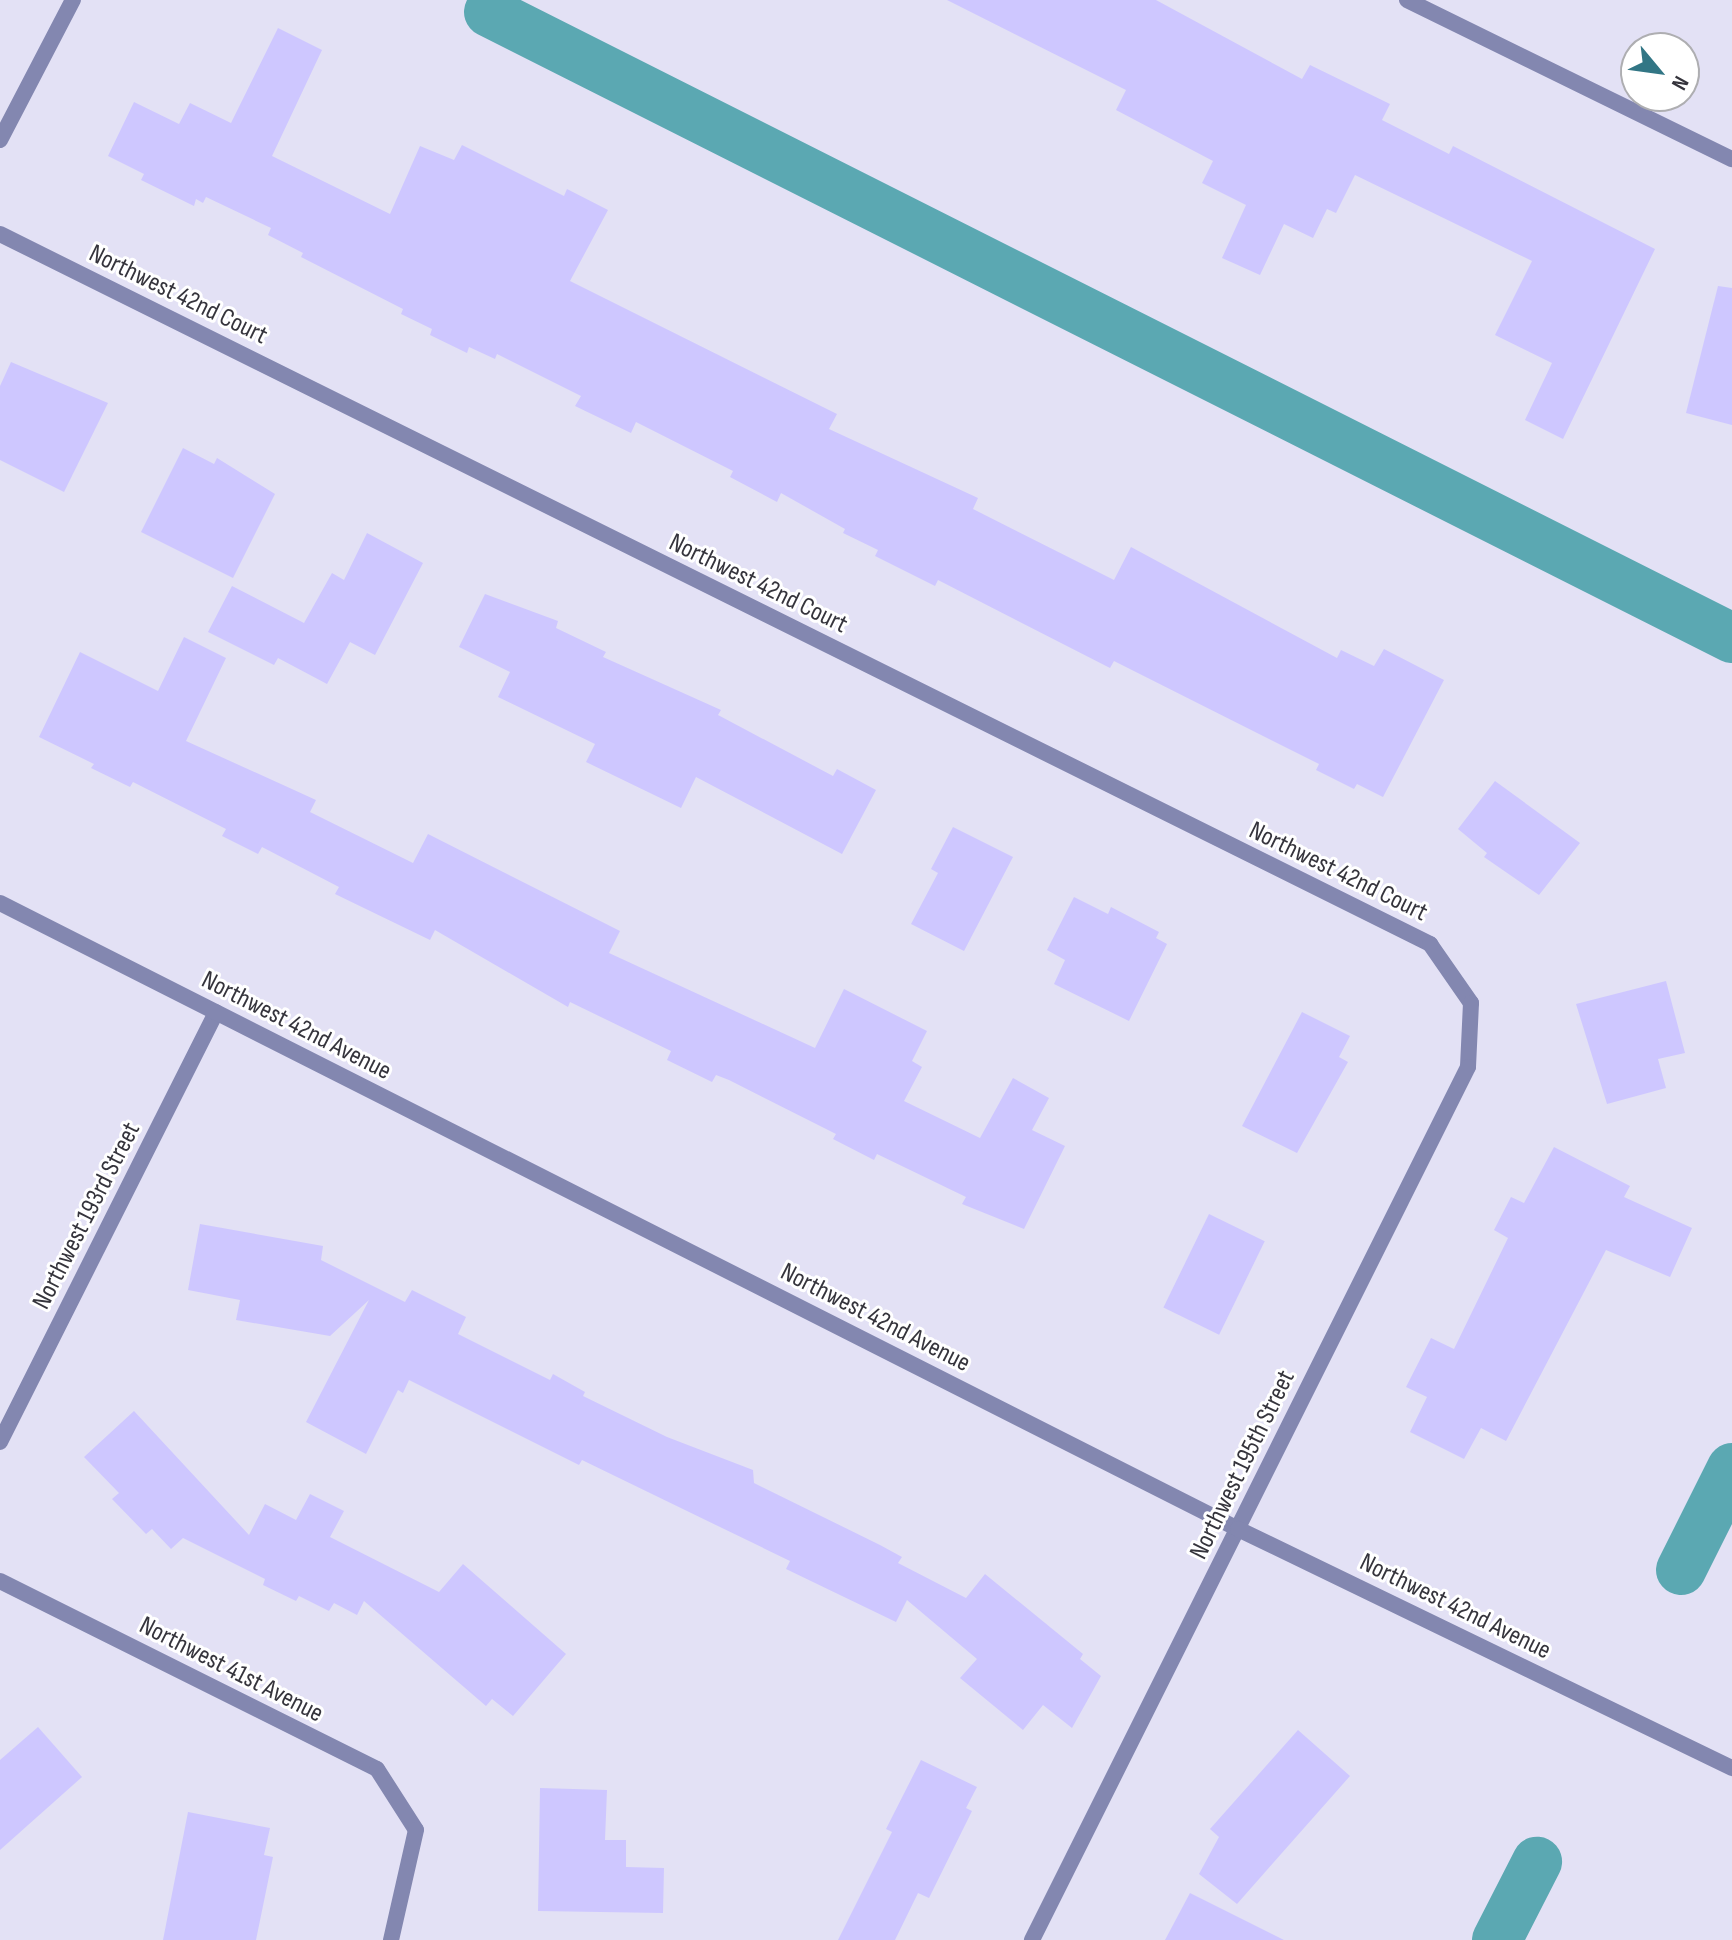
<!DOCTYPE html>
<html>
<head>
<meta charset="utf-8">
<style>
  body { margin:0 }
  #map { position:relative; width:1732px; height:1940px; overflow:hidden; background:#e3e1f5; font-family:"Sofia Sans Condensed",sans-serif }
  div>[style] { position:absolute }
  .canal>* { height:50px; margin:-25px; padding:0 25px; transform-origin:25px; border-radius:25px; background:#5ba8b2 }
  .building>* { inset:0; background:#cec7ff; transform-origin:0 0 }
  .minor>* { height:16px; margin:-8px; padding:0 8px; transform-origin:8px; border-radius:8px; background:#8387b0 }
  .tertiary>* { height:16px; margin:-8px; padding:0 8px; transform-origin:8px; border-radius:8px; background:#8387b0 }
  span { translate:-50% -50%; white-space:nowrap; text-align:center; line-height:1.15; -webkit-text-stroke:6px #fff; paint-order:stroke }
  .street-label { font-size:26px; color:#35343c }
  .north { position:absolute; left:1620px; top:32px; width:80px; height:80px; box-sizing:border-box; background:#fff; border:2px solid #aeaeb1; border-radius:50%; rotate:119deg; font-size:22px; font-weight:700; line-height:32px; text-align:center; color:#35343c }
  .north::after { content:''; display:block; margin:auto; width:28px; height:36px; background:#327685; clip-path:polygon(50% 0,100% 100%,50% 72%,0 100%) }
</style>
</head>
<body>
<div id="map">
  <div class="canal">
    <i style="left:489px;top:12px;width:1392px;rotate:26.73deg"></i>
    <i style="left:1681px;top:1570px;width:114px;rotate:-63.4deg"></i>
    <i style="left:1497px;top:1940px;width:88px;rotate:-62.9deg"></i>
  </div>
  <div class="building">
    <i style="clip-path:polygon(947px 0,1156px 0,1302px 79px,1310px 65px,1390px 104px,1382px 120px,1449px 154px,1453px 146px,1655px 249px,1563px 439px,1525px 420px,1552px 363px,1495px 335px,1532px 261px,1355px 175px,1336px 213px,1327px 209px,1313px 238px,1284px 224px,1260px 275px,1222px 258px,1246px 205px,1202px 183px,1213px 161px,1116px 110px,1126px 90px)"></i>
    <i style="clip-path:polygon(278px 28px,322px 50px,272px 156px,390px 214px,420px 146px,454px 160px,462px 145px,564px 196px,567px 189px,608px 210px,570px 281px,837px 414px,829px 429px,978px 498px,973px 509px,1114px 580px,1131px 547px,1337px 658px,1341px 650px,1374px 666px,1384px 649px,1444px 680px,1383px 797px,1357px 784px,1354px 789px,1316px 770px,1319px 764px,1114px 661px,1110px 668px,938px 580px,935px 586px,875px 556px,878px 550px,843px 533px,845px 529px,781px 493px,777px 502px,730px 477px,733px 471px,636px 422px,631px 433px,575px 406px,581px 396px,497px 354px,495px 359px,469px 347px,467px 353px,430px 335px,432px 329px,401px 314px,403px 309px,301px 257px,303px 253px,268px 235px,271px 228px,206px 197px,203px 203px,196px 199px,194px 206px,141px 180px,144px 174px,108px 156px,134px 102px,179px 124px,190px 103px,231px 123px)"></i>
    <i style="clip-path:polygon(1718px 286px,1732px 288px,1732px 425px,1686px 413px)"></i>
    <i style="clip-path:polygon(11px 362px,108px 403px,64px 492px,0 460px,0 386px)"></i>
    <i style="clip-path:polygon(183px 448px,214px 464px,217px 458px,275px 494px,233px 578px,141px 532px)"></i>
    <i style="clip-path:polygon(367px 533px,423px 563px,375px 655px,350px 642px,327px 684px,278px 658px,274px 665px,208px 632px,232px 586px,304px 623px,332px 573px,344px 580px)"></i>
    <i style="clip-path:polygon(485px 594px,558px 621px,556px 628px,606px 652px,603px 657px,721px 710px,718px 715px,833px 776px,837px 769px,876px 790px,842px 854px,696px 777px,681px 808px,586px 762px,595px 744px,498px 697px,510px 672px,459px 647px)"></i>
    <i style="clip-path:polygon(184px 637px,226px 658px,186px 741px,316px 800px,310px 812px,413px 863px,428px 834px,620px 931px,609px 953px,815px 1048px,844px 989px,927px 1031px,912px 1061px,922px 1067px,904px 1101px,980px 1138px,1013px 1078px,1049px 1098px,1032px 1130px,1065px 1146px,1024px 1229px,962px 1204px,966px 1197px,877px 1154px,874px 1160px,833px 1139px,836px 1134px,729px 1080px,716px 1075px,712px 1082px,667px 1060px,671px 1051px,570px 1002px,568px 1007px,435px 930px,430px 940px,335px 894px,339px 887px,262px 847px,258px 854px,222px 836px,226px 829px,133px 782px,130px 787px,91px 768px,94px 764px,39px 737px,80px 652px,158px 691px)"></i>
    <i style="clip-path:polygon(1495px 781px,1580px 843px,1539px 895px,1484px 857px,1487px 853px,1458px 829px)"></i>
    <i style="clip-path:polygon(953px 827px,1013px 857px,964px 951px,911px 924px,938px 873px,931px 869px)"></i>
    <i style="clip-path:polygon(1074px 897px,1108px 914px,1111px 907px,1159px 932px,1156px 938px,1167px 944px,1129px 1021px,1054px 984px,1065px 960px,1047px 950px)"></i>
    <i style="clip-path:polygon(1666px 981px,1685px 1053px,1658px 1059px,1666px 1088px,1607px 1104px,1576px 1004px)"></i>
    <i style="clip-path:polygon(1302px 1012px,1350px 1036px,1339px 1057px,1348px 1062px,1297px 1153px,1242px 1126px)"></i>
    <i style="clip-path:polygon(1554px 1147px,1630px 1186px,1624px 1197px,1692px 1228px,1670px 1277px,1606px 1250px,1506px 1441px,1481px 1428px,1464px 1459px,1410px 1432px,1427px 1397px,1406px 1387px,1431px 1338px,1454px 1349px,1508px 1238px,1494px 1230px,1511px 1197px,1524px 1203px)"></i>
    <i style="left:1209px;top:1214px;width:62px;height:104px;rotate:26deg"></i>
    <i style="clip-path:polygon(200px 1224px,323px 1246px,321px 1260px,405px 1302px,412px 1290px,466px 1317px,458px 1334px,550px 1380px,553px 1374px,585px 1392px,583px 1396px,667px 1437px,753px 1470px,754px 1483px,880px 1545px,902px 1557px,898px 1563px,966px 1598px,985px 1574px,1083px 1654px,1080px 1659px,1101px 1676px,1072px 1728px,1043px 1705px,1023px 1730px,960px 1678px,977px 1659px,907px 1600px,896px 1622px,786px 1569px,790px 1561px,582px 1460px,579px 1465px,409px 1380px,403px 1393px,398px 1390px,366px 1454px,306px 1422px,369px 1300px,330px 1336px,236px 1320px,240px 1300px,188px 1290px)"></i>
    <i style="clip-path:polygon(134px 1411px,249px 1535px,265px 1504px,296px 1520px,310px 1494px,344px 1511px,330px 1537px,439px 1592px,463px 1564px,566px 1654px,513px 1716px,492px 1699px,486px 1706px,364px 1601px,357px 1615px,334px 1603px,329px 1611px,299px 1596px,296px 1601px,263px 1585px,265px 1579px,183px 1538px,171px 1549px,152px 1529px,146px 1534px,112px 1499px,119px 1493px,84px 1457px)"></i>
    <i style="clip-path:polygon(38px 1727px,82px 1777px,0 1850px,0 1760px)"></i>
    <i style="clip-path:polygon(1298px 1730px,1350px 1776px,1237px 1904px,1199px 1874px,1219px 1837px,1210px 1829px)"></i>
    <i style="clip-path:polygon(921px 1760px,977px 1787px,966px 1808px,972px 1811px,929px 1898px,918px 1893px,895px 1940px,838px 1940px,892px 1832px,886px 1829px)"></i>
    <i style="clip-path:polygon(540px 1788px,607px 1790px,605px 1840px,626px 1840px,626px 1867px,664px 1868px,663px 1913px,538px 1911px)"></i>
    <i style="clip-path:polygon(188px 1812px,270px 1828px,264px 1855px,273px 1857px,256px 1940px,163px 1940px)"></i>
    <i style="clip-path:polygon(1190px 1893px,1284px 1940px,1165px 1940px)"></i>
  </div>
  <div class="minor">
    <i style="left:1407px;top:0;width:362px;rotate:26.1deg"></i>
    <i style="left:0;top:140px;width:158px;rotate:-62.5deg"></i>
    <i style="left:0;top:234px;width:1597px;rotate:26.4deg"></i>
    <i style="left:1430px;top:944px;width:72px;rotate:55.2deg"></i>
    <i style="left:1471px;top:1003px;width:64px;rotate:92.7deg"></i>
    <i style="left:1468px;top:1067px;width:976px;rotate:116.54deg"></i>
    <i style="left:0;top:1442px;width:481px;rotate:-63.3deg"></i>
    <i style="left:0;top:1581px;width:421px;rotate:26.5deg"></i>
    <i style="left:377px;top:1769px;width:72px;rotate:57.4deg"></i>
    <i style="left:416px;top:1830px;width:113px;rotate:102.8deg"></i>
  </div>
  <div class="tertiary">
    <i style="left:0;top:903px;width:1387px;rotate:26.82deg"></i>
    <i style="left:1238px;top:1529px;width:549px;rotate:25.82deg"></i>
  </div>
  <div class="street-label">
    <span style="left:178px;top:295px;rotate:26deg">Northwest 42nd Court</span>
    <span style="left:758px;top:584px;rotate:26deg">Northwest 42nd Court</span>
    <span style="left:1338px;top:872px;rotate:26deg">Northwest 42nd Court</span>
    <span style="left:296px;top:1026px;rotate:27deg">Northwest 42nd Avenue</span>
    <span style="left:87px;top:1216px;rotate:-63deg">Northwest 193rd Street</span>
    <span style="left:875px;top:1318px;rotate:27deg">Northwest 42nd Avenue</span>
    <span style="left:1243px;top:1465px;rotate:-64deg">Northwest 195th Street</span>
    <span style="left:1455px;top:1607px;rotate:26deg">Northwest 42nd Avenue</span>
    <span style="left:231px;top:1670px;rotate:27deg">Northwest 41st Avenue</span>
  </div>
  <div class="north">N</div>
</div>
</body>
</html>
